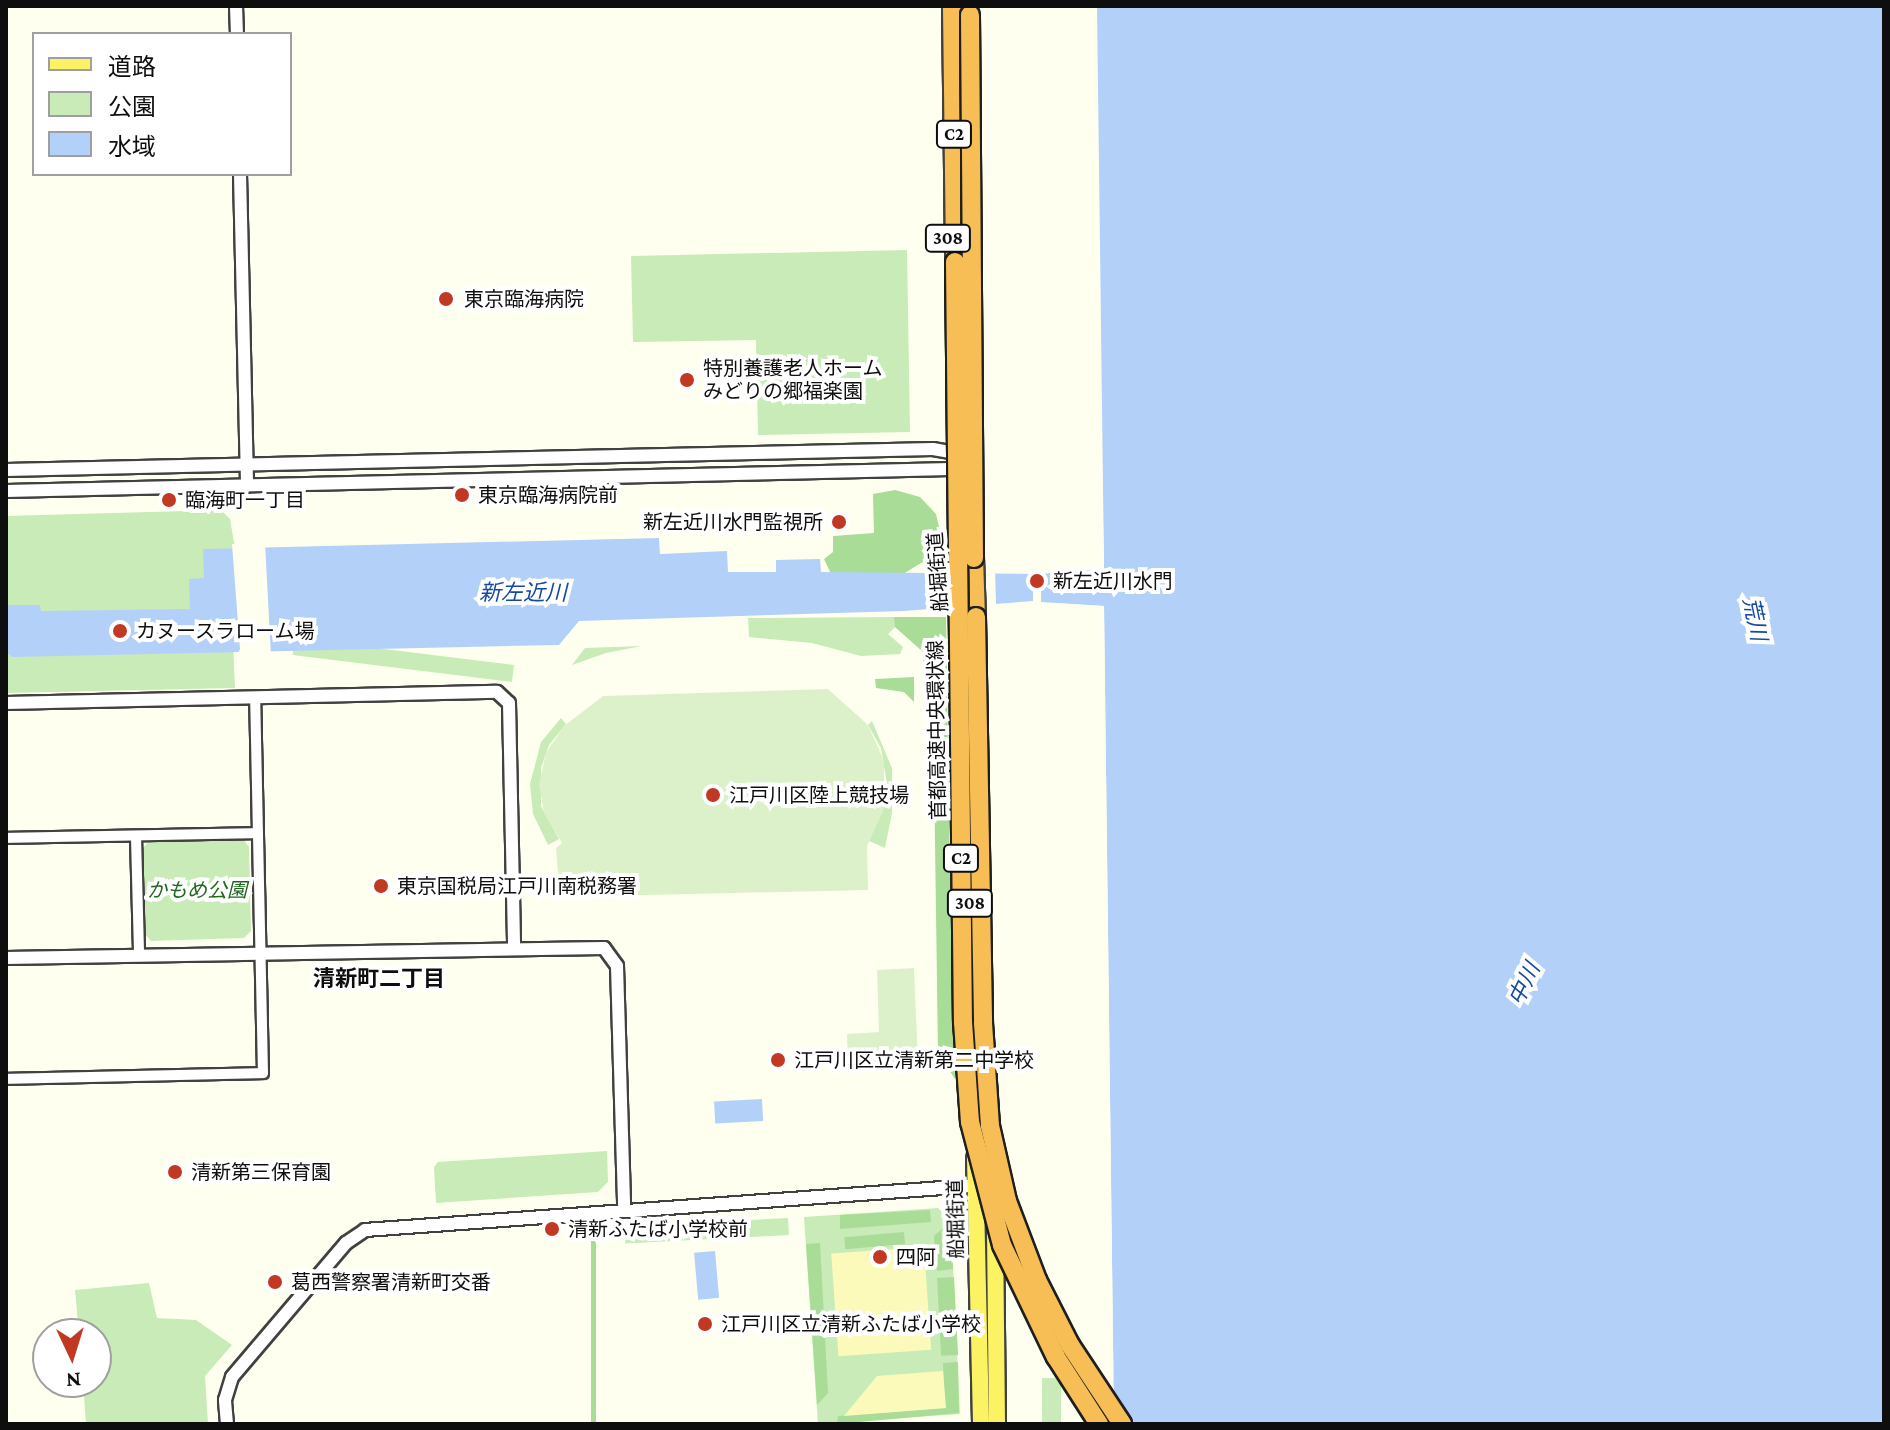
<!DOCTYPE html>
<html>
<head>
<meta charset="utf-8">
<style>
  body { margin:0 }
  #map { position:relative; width:1890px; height:1430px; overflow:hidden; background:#fffff0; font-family:"Crimson Pro","Noto Sans JP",serif }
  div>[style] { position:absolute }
  .green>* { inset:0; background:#c9ebb8; transform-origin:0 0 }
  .forest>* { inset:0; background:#a9dc97; transform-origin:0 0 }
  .sand>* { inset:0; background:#fcfabb; transform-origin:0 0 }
  .pitch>* { inset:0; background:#dcf1ca }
  .water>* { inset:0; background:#b3d1f8; transform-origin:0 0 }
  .pier>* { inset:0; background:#fffff0 }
  .roads { filter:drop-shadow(2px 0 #414141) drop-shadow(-2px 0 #414141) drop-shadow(0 2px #414141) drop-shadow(0 -2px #414141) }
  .minor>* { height:10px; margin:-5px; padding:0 5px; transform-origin:5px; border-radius:5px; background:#fff }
  .tertiary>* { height:12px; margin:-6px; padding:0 6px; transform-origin:6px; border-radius:6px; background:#fff }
  .primary>* { height:16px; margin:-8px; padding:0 8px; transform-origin:8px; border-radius:8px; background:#fbf363 }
  .motorway>* { height:18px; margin:-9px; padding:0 9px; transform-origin:9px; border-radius:9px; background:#f7be55 }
  .bridges { filter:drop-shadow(2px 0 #1f1f1f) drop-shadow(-2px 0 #1f1f1f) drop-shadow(0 2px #1f1f1f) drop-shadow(0 -2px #1f1f1f) }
  .motorway-bridge>* { height:18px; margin:-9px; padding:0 9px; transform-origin:9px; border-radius:9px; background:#f7be55 }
  .dots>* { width:22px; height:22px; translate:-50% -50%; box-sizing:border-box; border:4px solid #fff; border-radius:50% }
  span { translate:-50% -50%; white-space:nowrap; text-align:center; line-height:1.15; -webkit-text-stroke:8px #fff; paint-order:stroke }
  .shield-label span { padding:2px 6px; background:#fff; border:2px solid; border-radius:6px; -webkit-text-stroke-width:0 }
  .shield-label { font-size:18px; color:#0e0e0e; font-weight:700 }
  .poi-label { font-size:20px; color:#0e0e0e }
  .left { translate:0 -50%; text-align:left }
  .right { translate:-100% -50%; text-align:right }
  .street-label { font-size:20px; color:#0e0e0e }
  .park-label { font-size:20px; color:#1e681d; font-style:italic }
  .water-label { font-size:22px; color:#144aa3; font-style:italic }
  .neighbourhood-label { font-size:22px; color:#0e0e0e; font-weight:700 }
  .frame { position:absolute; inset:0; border:8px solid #0e0e0e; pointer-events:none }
  .legend { position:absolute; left:32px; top:32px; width:260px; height:144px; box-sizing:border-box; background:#fff; border:2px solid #9f9f9f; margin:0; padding:10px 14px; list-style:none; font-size:24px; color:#0e0e0e }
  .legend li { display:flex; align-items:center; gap:16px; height:40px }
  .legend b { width:40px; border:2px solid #9f9f9f }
  .north { position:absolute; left:32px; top:1318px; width:80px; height:80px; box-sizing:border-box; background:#fff; border:2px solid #9f9f9f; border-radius:50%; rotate:176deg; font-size:22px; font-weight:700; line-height:32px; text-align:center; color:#0e0e0e }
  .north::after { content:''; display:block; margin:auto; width:28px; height:36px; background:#c23923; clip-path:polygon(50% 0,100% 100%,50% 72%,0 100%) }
</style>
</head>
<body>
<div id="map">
  <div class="green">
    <i style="clip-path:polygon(907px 250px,910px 432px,758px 435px,756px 340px,633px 342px,631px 256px)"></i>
    <i style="clip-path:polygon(221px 510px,230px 519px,235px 548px,229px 549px,235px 688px,6px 693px,6px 516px)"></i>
    <i style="clip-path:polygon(894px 617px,897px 625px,888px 634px,903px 647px,900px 654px,861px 656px,812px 643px,749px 637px,748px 618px)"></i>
    <i style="clip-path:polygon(642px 646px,606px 653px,572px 665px,585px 648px)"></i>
    <i style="left:514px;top:665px;width:17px;height:221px;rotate:97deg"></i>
    <i style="clip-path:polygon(561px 718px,566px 724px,549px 745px,541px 768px,541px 806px,559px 839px,548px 845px,533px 814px,530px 784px,541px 742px)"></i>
    <i style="clip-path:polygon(872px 721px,892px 768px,892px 813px,885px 848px,869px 841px,887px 784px,881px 748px,868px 725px)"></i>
    <i style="clip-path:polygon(244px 840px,249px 847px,251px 931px,244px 938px,151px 941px,144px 933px,142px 849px,148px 842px)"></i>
    <i style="clip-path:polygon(607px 1151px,608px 1182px,598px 1192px,436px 1203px,434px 1167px,438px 1162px)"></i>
    <i style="clip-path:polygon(938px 1208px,951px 1221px,960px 1414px,818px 1424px,804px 1217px)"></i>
    <i style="left:788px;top:1218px;width:17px;height:164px;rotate:87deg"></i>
    <i style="clip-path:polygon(149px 1283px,157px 1318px,196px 1320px,232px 1345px,205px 1376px,208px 1424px,86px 1424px,83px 1382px,96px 1382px,96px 1334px,79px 1334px,75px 1290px)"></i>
    <i style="left:1042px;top:1378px;width:19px;height:46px"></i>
  </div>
  <div class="forest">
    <i style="clip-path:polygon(895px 490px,920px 497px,936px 514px,944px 549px,903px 574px,832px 576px,824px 559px,833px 552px,833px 536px,874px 533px,873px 494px)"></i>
    <i style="clip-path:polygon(894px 617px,946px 617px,947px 669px,923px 671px,923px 652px,895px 627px)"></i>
    <i style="clip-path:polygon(914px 677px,914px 702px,904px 692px,876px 688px,875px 679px)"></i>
    <i style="clip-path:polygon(947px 690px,952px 997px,955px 1079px,938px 1053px,933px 701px,934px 695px)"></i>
    <i style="clip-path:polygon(930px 1210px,931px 1222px,840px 1229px,840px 1215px)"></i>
    <i style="clip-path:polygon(951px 1221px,953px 1269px,937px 1271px,934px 1236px)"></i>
    <i style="left:591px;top:1232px;width:5px;height:193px"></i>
    <i style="left:904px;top:1232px;width:12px;height:60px;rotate:85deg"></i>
    <i style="clip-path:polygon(820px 1243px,828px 1393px,817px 1405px,806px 1244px)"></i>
    <i style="left:954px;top:1277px;width:78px;height:17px;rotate:87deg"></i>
    <i style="clip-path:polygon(958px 1362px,959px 1413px,837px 1424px,838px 1416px,945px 1408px,943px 1363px)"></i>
  </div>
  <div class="sand">
    <i style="left:924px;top:1247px;width:103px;height:93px;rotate:86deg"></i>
    <i style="clip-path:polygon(943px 1371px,946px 1408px,844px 1416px,877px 1376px)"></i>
  </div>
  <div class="pitch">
    <i style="clip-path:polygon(828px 689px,868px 725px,884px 761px,884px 809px,867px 846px,868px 890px,560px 897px,556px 848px,562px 843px,544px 813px,539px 784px,546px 753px,564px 726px,603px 696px)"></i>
    <i style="clip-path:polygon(914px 968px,918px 1064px,848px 1067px,847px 1034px,879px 1032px,877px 970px)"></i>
  </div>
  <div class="water">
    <i style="clip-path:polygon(1097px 6px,1884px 6px,1884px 1424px,1114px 1424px,1104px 606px,1041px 602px,1041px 574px,1104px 568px)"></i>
    <i style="clip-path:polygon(659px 538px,660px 554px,727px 551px,728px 572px,776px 572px,776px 560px,820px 559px,821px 572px,1033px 574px,1033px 601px,904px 611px,579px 621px,559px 645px,12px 657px,6px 652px,6px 605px,40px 605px,41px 611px,190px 609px,189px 579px,204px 578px,203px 549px)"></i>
    <i style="left:762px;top:1099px;width:22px;height:48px;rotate:87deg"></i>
    <i style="left:715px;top:1251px;width:47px;height:21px;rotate:85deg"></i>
  </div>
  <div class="pier">
    <i style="clip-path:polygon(1093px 6px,1104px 569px,1053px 573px,1100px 565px)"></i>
    <i style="clip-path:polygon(265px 543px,271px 656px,236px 657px,240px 649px,232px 544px)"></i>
    <i style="clip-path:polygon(944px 567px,995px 569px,996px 605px,946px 611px)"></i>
    <i style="clip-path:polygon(1053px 603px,1104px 606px,1114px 1424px,1100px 609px)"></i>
  </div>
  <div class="roads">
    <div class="minor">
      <i style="left:136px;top:837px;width:118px;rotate:88.5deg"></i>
      <i style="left:6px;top:838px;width:252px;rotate:-1.1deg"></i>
      <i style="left:6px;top:1079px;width:257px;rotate:-1.3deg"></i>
      <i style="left:263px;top:1073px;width:374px;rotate:-91.2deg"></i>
    </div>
    <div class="tertiary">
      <i style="left:236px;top:6px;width:28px;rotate:88deg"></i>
      <i style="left:240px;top:174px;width:312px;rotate:88.7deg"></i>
      <i style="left:6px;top:470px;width:927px;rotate:-1.3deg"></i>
      <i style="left:933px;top:449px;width:28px;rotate:10deg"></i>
      <i style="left:6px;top:491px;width:945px;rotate:-1.33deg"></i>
      <i style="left:951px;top:469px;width:12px;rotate:-20deg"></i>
      <i style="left:6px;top:703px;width:491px;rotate:-1.3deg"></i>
      <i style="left:497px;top:692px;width:16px;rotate:43deg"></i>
      <i style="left:509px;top:703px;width:244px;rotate:88.8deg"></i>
      <i style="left:6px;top:958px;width:598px;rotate:-0.96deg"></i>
      <i style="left:604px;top:948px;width:22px;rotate:54deg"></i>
      <i style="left:617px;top:966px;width:243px;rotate:88.3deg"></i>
      <i style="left:227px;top:1424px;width:24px;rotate:-95deg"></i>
      <i style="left:225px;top:1400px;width:24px;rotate:-73deg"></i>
      <i style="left:232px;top:1377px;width:176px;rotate:-49.6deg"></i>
      <i style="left:346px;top:1243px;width:23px;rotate:-34deg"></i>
      <i style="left:365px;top:1230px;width:621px;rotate:-4.16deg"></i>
    </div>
    <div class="primary">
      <i style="left:971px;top:942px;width:109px;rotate:88.9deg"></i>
      <i style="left:975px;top:1158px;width:266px;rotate:88.7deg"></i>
      <i style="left:995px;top:1231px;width:193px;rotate:89.4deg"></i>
    </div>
    <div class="motorway">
      <i style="left:952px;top:6px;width:256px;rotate:89.3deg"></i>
      <i style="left:974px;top:558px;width:59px;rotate:88.1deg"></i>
    </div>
  </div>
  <div class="bridges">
    <div class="motorway-bridge">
      <i style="left:970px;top:15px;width:543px;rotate:89.58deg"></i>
      <i style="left:955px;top:262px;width:760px;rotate:89.4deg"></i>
      <i style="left:963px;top:1022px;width:100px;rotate:86deg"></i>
      <i style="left:970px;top:1122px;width:127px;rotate:75.4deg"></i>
      <i style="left:1002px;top:1245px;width:124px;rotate:64.3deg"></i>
      <i style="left:1056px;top:1357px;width:80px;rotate:57.3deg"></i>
      <i style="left:976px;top:617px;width:406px;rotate:89deg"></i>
      <i style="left:983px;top:1023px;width:103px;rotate:86.1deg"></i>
      <i style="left:990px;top:1126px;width:77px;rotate:77.2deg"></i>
      <i style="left:1007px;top:1201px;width:85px;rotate:69.2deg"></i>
      <i style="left:1037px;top:1280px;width:73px;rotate:63.1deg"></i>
      <i style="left:1070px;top:1345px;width:95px;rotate:56.6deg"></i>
    </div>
  </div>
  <div class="dots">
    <i style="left:446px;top:299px;background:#c23923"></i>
    <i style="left:687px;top:380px;background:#c23923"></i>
    <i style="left:462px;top:495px;background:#c23923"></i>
    <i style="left:169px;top:500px;background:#c23923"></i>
    <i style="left:839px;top:522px;background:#c23923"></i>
    <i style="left:1037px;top:581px;background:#c23923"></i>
    <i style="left:120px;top:631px;background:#c23923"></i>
    <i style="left:713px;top:795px;background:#c23923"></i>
    <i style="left:381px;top:886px;background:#c23923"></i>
    <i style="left:778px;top:1060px;background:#c23923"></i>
    <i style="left:175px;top:1172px;background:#c23923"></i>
    <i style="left:552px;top:1229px;background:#c23923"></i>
    <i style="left:880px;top:1257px;background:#c23923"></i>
    <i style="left:275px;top:1282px;background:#c23923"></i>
    <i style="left:705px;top:1324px;background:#c23923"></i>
  </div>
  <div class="shield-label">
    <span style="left:954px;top:134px">C2</span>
    <span style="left:948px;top:238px">308</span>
    <span style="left:961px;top:858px">C2</span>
    <span style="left:970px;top:903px">308</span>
  </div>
  <div class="poi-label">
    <span class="left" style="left:464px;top:299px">東京臨海病院</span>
    <span class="left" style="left:703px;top:380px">特別養護老人ホーム<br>みどりの郷福楽園</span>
    <span class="left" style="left:478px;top:495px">東京臨海病院前</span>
    <span class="left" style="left:185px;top:500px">臨海町一丁目</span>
    <span class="right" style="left:823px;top:522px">新左近川水門監視所</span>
    <span class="left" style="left:1053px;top:581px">新左近川水門</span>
    <span class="left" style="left:136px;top:631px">カヌースラローム場</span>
    <span class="left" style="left:729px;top:795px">江戸川区陸上競技場</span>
    <span class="left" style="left:397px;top:886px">東京国税局江戸川南税務署</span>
    <span class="left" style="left:794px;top:1060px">江戸川区立清新第二中学校</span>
    <span class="left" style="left:191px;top:1172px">清新第三保育園</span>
    <span class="left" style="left:568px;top:1229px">清新ふたば小学校前</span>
    <span class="left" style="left:896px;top:1257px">四阿</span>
    <span class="left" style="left:291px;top:1282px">葛西警察署清新町交番</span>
    <span class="left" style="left:721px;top:1324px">江戸川区立清新ふたば小学校</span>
  </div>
  <div class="street-label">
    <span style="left:938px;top:572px;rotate:-94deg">船堀街道</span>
    <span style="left:937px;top:730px;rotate:-91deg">首都高速中央環状線</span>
    <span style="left:956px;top:1219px;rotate:-91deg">船堀街道</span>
  </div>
  <div class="park-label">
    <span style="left:197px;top:890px">かもめ公園</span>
  </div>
  <div class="water-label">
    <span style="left:523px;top:593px">新左近川</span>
    <span style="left:1755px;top:619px;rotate:78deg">荒川</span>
    <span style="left:1524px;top:984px;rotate:-64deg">中川</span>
  </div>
  <div class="neighbourhood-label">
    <span style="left:379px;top:979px">清新町二丁目</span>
  </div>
  <div class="frame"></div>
  <ul class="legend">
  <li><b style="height:10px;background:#fbf363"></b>道路</li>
  <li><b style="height:22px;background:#c9ebb8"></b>公園</li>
  <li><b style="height:22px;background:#b3d1f8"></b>水域</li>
  </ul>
  <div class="north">N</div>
</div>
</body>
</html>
